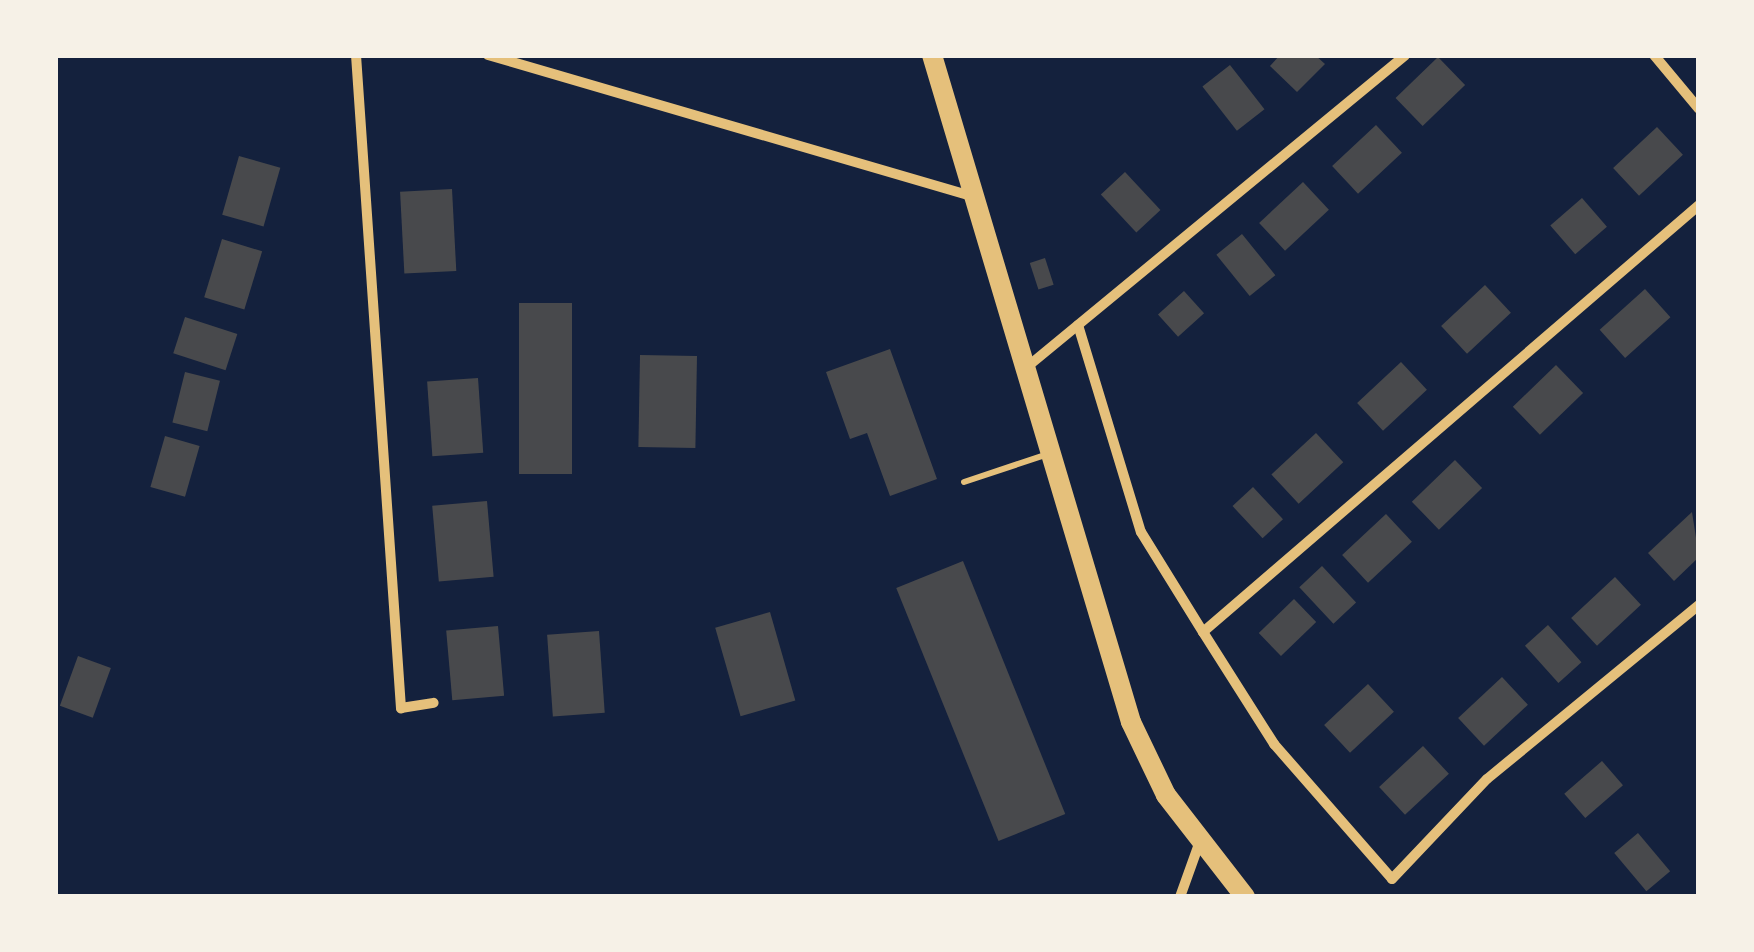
<!DOCTYPE html>
<html>
<head>
<meta charset="utf-8">
<style>
  body { margin:0 }
  #map { position:relative; width:1754px; height:952px; overflow:hidden; background:#14213d; font-family:Ubuntu,sans-serif }
  div>[style] { position:absolute }
  .building>* { inset:0; background:#48494c; transform-origin:0 0 }
  .service>* { height:6px; margin:-3px; padding:0 3px; transform-origin:3px; border-radius:3px; background:#e5c07b }
  .minor>* { height:10px; margin:-5px; padding:0 5px; transform-origin:5px; border-radius:5px; background:#e5c07b }
  .primary>* { height:20px; margin:-10px; padding:0 10px; transform-origin:10px; border-radius:10px; background:#e5c07b }
  span { translate:-50% -50%; white-space:nowrap; text-align:center; line-height:1.15; -webkit-text-stroke:10px #f6f1e7; paint-order:stroke }
  .frame { position:absolute; inset:0; border:58px solid #f6f1e7; pointer-events:none }
</style>
</head>
<body>
<div id="map">
  <div class="building">
    <i style="clip-path:polygon(1280px 55px,1315px 55px,1325px 64px,1297px 92px,1270px 66px)"></i>
    <i style="left:1438px;top:57px;width:39px;height:59px;rotate:46deg"></i>
    <i style="left:1230px;top:65px;width:56px;height:35px;rotate:52deg"></i>
    <i style="left:1376px;top:125px;width:38px;height:60px;rotate:47deg"></i>
    <i style="left:1657px;top:127px;width:38px;height:60px;rotate:47deg"></i>
    <i style="left:239px;top:156px;width:43px;height:61px;rotate:16deg"></i>
    <i style="left:1125px;top:172px;width:52px;height:33px;rotate:47deg"></i>
    <i style="left:1303px;top:182px;width:38px;height:60px;rotate:47deg"></i>
    <i style="left:452px;top:189px;width:82px;height:52px;rotate:87deg"></i>
    <i style="left:1582px;top:198px;width:38px;height:42px;rotate:49deg"></i>
    <i style="left:1242px;top:234px;width:53px;height:33px;rotate:51deg"></i>
    <i style="left:222px;top:239px;width:42px;height:61px;rotate:17deg"></i>
    <i style="left:1045px;top:258px;width:28px;height:16px;rotate:72deg"></i>
    <i style="left:1485px;top:285px;width:38px;height:60px;rotate:47deg"></i>
    <i style="left:1645px;top:289px;width:38px;height:61px;rotate:48deg"></i>
    <i style="left:1184px;top:291px;width:30px;height:35px;rotate:48deg"></i>
    <i style="left:519px;top:303px;width:53px;height:171px"></i>
    <i style="left:185px;top:317px;width:55px;height:38px;rotate:18deg"></i>
    <i style="clip-path:polygon(890px 349px,937px 479px,890px 496px,867px 433px,850px 439px,826px 372px)"></i>
    <i style="left:640px;top:355px;width:57px;height:92px;rotate:1deg"></i>
    <i style="left:1401px;top:362px;width:38px;height:60px;rotate:47deg"></i>
    <i style="left:1556px;top:365px;width:39px;height:60px;rotate:46deg"></i>
    <i style="left:185px;top:372px;width:36px;height:52px;rotate:14deg"></i>
    <i style="left:478px;top:378px;width:75px;height:51px;rotate:86deg"></i>
    <i style="left:1316px;top:433px;width:40px;height:61px;rotate:47deg"></i>
    <i style="left:165px;top:436px;width:36px;height:53px;rotate:16deg"></i>
    <i style="left:1455px;top:460px;width:39px;height:60px;rotate:46deg"></i>
    <i style="left:1253px;top:487px;width:44px;height:28px;rotate:47deg"></i>
    <i style="left:487px;top:501px;width:76px;height:55px;rotate:85deg"></i>
    <i style="clip-path:polygon(1692px 512px,1699px 557px,1674px 581px,1648px 553px)"></i>
    <i style="left:1386px;top:514px;width:38px;height:60px;rotate:47deg"></i>
    <i style="left:963px;top:561px;width:273px;height:72px;rotate:68deg"></i>
    <i style="left:1322px;top:566px;width:50px;height:31px;rotate:47deg"></i>
    <i style="left:1615px;top:577px;width:38px;height:60px;rotate:47deg"></i>
    <i style="left:1294px;top:599px;width:32px;height:49px;rotate:46deg"></i>
    <i style="left:770px;top:612px;width:92px;height:57px;rotate:74deg"></i>
    <i style="left:1548px;top:625px;width:50px;height:31px;rotate:48deg"></i>
    <i style="left:498px;top:626px;width:70px;height:52px;rotate:85deg"></i>
    <i style="left:599px;top:631px;width:82px;height:52px;rotate:86deg"></i>
    <i style="left:78px;top:656px;width:35px;height:53px;rotate:20deg"></i>
    <i style="left:1502px;top:677px;width:38px;height:60px;rotate:47deg"></i>
    <i style="left:1368px;top:684px;width:38px;height:60px;rotate:47deg"></i>
    <i style="left:1423px;top:746px;width:38px;height:60px;rotate:47deg"></i>
    <i style="left:1602px;top:761px;width:32px;height:50px;rotate:49deg"></i>
    <i style="left:1638px;top:833px;width:50px;height:31px;rotate:50deg"></i>
  </div>
  <div class="service">
    <i style="left:964px;top:482px;width:89px;rotate:-18.4deg"></i>
  </div>
  <div class="minor">
    <i style="left:356px;top:55px;width:655px;rotate:86.06deg"></i>
    <i style="left:401px;top:708px;width:33px;rotate:-9deg"></i>
    <i style="left:488px;top:55px;width:507px;rotate:16.26deg"></i>
    <i style="left:1654px;top:55px;width:70px;rotate:50.2deg"></i>
    <i style="left:1078px;top:325px;width:216px;rotate:73.1deg"></i>
    <i style="left:1141px;top:532px;width:118px;rotate:58.2deg"></i>
    <i style="left:1203px;top:632px;width:654px;rotate:-40.72deg"></i>
    <i style="left:1027px;top:367px;width:490px;rotate:-39.5deg"></i>
    <i style="left:1203px;top:632px;width:133px;rotate:57.6deg"></i>
    <i style="left:1274px;top:744px;width:179px;rotate:48.8deg"></i>
    <i style="left:1392px;top:879px;width:138px;rotate:-46.5deg"></i>
    <i style="left:1487px;top:779px;width:274px;rotate:-39.4deg"></i>
    <i style="left:1180px;top:897px;width:59px;rotate:-70.3deg"></i>
  </div>
  <div class="primary">
    <i style="left:932px;top:55px;width:696px;rotate:73.39deg"></i>
    <i style="left:1131px;top:722px;width:81px;rotate:64.4deg"></i>
    <i style="left:1166px;top:795px;width:129px;rotate:52.2deg"></i>
  </div>
  <div class="frame"></div>
</div>
</body>
</html>
